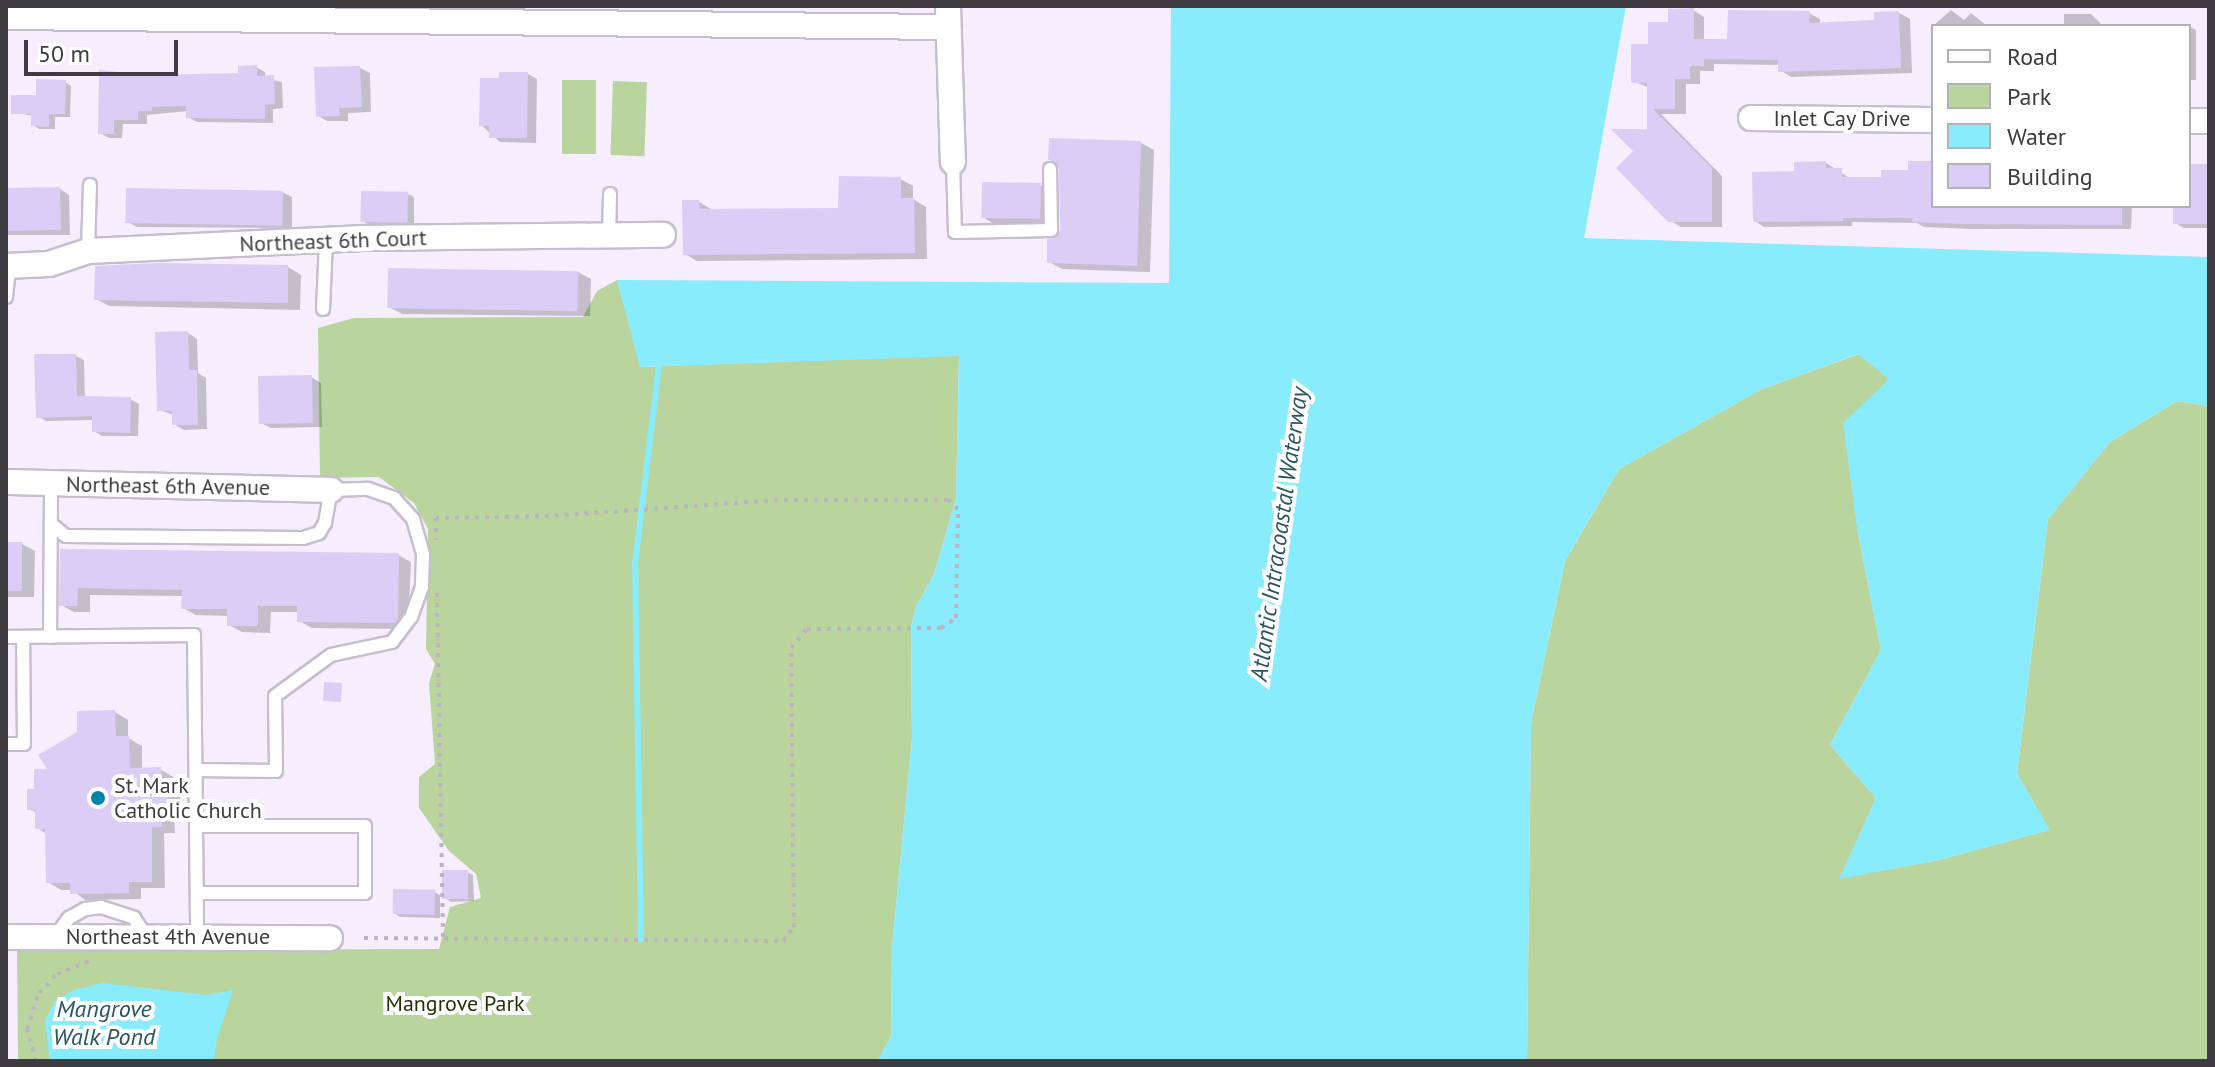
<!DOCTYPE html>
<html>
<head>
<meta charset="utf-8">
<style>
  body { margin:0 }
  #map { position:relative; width:2215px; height:1067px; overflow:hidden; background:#f6eefe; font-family:"PT Sans",sans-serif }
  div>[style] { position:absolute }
  .green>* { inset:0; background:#b9d49d; transform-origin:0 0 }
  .water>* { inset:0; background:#88ecfd }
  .shadow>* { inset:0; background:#0003 }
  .stream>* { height:6px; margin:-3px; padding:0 3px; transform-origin:3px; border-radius:3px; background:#88ecfd }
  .building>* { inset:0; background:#dbcdf6; transform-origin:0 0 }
  .path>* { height:4px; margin-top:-2px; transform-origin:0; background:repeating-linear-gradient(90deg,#bab3c0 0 4px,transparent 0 10px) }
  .roads { filter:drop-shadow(2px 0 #c6becd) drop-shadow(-2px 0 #c6becd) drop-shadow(0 2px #c6becd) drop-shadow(0 -2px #c6becd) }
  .lane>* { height:12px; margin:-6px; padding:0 6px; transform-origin:6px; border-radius:6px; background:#fff }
  .street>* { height:24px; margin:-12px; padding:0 12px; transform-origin:12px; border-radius:12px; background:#fff }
  .dots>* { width:22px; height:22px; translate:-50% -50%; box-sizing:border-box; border:4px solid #fff; border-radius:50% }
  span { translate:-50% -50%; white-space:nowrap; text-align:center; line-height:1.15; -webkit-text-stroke:8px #fff; paint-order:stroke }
  .street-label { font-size:22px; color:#3e3b41 }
  .poi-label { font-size:22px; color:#3e3b41 }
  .left { translate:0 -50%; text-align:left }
  .park-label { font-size:22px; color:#1f3301 }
  .water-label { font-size:24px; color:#29565e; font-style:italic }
  .frame { position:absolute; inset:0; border:8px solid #3e3b41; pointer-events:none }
  .legend { position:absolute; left:1931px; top:24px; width:260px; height:184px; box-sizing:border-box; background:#fff; border:2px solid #b2b1b3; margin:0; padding:10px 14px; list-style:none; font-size:24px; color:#3e3b41 }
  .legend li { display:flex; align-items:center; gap:16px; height:40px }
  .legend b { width:40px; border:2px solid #b2b1b3 }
  .scale { position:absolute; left:24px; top:40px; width:154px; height:36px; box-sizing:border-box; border:4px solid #3e3b41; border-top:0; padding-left:10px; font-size:24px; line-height:28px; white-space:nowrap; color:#3e3b41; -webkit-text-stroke:6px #fff; paint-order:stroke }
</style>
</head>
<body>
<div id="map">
  <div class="green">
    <i style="left:562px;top:80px;width:34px;height:74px"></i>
    <i style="left:613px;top:81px;width:34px;height:74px;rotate:2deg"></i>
    <i style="clip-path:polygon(617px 280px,641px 367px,959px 355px,956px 499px,934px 574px,915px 609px,911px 629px,912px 738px,892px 948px,891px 1036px,878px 1061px,18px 1061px,17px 950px,439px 949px,450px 907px,481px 898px,476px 874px,449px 851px,419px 808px,419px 777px,435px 764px,429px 683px,435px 664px,426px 649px,428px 529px,414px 503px,379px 477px,320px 478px,318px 328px,354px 318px,583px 317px,597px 291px)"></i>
    <i style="clip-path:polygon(1859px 354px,1889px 379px,1857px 528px,1881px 650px,1830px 745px,1876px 798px,1840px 878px,1939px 860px,2049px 830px,2017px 773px,2048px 519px,2110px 442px,2177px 401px,2209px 406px,2209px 1061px,1527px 1061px,1531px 723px,1565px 561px,1619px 469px,1762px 389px)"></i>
  </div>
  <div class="water">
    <i style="clip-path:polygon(1171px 6px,1626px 6px,1584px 238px,2209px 257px,2209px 406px,2177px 401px,2110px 442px,2048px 519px,2017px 773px,2050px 830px,1939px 860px,1839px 879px,1876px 798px,1830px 745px,1881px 650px,1857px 528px,1843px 423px,1889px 379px,1858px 354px,1762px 389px,1619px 469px,1565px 561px,1531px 723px,1527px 1061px,878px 1061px,891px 1036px,892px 948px,912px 738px,911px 629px,915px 609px,934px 574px,956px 499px,959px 356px,640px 367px,617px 280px,1169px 283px)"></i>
    <i style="clip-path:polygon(103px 983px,206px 995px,233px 990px,217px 1039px,214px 1061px,50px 1061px,45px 1021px,55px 1001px,74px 990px)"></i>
  </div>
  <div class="shadow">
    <i style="clip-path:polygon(1693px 10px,1704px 17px,1704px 41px,1729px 41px,1809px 13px,1820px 19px,1820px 24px,1876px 22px,1899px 13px,1910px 19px,1912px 73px,1791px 77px,1780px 70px,1780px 65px,1714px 64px,1714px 71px,1700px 71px,1700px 84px,1686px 84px,1686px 114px,1661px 114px,1722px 176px,1722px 227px,1681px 227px,1669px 220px,1636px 151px,1649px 131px,1649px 88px,1633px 81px,1650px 46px,1670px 24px)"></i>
    <i style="clip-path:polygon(1951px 10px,1964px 20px,1971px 13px,1987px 26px,1933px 26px)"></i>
    <i style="clip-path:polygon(2064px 14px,2091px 14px,2101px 24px,2187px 25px,2196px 30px,2196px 80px,2189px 80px,2189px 26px,2064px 26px)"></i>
    <i style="clip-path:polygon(256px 67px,265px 72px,265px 78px,282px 82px,283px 108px,273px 109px,273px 123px,197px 122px,188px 117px,188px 111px,147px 115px,147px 124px,123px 124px,122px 138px,109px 138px,100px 133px,152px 77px,240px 75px)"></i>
    <i style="clip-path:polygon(360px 68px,370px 73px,371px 112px,348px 113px,348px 121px,327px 121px,318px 116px)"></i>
    <i style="clip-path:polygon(528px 74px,537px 79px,536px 143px,500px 142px,481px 125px,501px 80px)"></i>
    <i style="clip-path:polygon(65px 82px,71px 86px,70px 117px,55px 117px,55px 129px,39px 129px,33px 125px,33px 116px,13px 112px)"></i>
    <i style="clip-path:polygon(1141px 143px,1154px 150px,1150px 272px,1062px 269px,1049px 262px,1062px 230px,1061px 168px)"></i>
    <i style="clip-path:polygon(1826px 163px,1851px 179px,1883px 179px,1933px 163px,1933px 206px,2132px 206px,2131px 229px,1971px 229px,1924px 227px,1917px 223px,1852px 222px,1852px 226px,1764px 227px,1755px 221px,1796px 173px)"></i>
    <i style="clip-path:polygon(2209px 166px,2209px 228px,2184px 228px,2175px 223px,2175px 206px,2189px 206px,2189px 168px)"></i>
    <i style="clip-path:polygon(900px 179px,913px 186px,913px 199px,926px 207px,927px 259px,697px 261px,685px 254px,699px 202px,711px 209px,840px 210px)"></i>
    <i style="clip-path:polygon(1041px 185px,1050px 191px,1051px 224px,992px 223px,983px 217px)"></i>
    <i style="clip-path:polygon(60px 189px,69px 195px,70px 235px,6px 235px,6px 191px)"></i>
    <i style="clip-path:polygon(282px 192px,292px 197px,292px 228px,137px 227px,128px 222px)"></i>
    <i style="clip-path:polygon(408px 194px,414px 197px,414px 225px,369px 225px,363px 221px)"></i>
    <i style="clip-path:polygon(288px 267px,301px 275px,300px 310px,109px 306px,96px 299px)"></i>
    <i style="clip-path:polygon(578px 272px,591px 279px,590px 316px,402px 314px,389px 307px)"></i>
    <i style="clip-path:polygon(188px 333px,197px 339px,198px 373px,206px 378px,207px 429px,184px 430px,174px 424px,174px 415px,159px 410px)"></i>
    <i style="clip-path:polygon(76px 356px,84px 360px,85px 399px,130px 399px,139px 404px,138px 436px,102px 436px,94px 431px,94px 420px,46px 421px,38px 416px)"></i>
    <i style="clip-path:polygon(311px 377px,321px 383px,322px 427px,271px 428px,261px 423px)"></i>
    <i style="clip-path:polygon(6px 544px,22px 544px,35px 551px,34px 597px,6px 597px)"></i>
    <i style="clip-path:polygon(62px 551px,398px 555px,411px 562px,408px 629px,312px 628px,299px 621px,299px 612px,271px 612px,270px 633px,242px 632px,229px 625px,229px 616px,196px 615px,183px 608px,183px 596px,90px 595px,90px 612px,74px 612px,61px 605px)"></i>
    <i style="clip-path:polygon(115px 712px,128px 720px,128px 738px,142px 746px,142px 769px,160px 769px,173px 777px,174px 792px,180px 796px,181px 814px,174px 814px,175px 833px,164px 833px,165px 888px,141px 888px,141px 899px,85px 900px,72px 890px,61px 890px,48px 882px,47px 834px,37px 828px,37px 813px,29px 809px,36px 791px,50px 771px)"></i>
    <i style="clip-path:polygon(467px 872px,473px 875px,474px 901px,451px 902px,445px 898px)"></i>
    <i style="clip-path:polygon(434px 892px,440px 895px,440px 918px,400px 917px,394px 913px)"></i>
  </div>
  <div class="stream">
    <i style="left:641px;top:939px;width:375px;rotate:-90.9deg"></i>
    <i style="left:635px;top:564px;width:199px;rotate:-83.1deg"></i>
  </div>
  <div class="building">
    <i style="clip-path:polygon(1694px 8px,1694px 39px,1727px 39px,1728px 10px,1810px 11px,1809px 23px,1874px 20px,1874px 12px,1899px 11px,1901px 68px,1778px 72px,1778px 60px,1704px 59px,1704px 66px,1690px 66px,1690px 79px,1675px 79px,1675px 109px,1653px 109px,1712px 168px,1712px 222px,1668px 222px,1616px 168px,1633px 151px,1611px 129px,1647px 129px,1647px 83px,1631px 83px,1631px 44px,1648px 44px,1648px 22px,1668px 22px,1668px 9px)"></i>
    <i style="clip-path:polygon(257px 65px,257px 76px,274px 75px,275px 104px,265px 105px,265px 119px,186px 118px,186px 106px,152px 107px,152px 111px,138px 111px,138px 120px,114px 120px,114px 134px,98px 134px,99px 70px,152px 75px,238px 73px,238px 66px)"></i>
    <i style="clip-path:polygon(360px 66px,362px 107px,339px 108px,340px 116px,316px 117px,314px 67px)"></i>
    <i style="clip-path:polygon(499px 72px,528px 72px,527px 138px,489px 138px,489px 126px,479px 126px,480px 78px,499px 78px)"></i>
    <i style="clip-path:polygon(36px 79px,66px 80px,65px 114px,49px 114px,49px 127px,31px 126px,31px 114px,11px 114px,11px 95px,36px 95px)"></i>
    <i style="clip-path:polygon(1049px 138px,1141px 141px,1137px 266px,1047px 263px,1047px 239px,1056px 237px,1060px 230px,1059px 169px,1055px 162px,1048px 160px)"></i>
    <i style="clip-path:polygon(1826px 161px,1826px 168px,1842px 168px,1842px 177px,1881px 177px,1881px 170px,1908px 170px,1908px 161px,1933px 161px,1933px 206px,2122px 206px,2122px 225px,1960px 224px,1912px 222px,1912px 218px,1843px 218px,1843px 221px,1753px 222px,1752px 172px,1794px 171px,1794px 162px)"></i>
    <i style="clip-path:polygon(2189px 164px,2209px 164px,2209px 224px,2173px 224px,2173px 206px,2189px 206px)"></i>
    <i style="clip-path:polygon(839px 176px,901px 177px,901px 198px,914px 198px,915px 253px,683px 255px,682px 200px,699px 200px,700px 209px,838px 208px)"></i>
    <i style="left:982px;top:182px;width:59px;height:36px;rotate:1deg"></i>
    <i style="left:60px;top:187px;width:43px;height:54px;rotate:89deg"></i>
    <i style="left:126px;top:188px;width:157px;height:35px;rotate:1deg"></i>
    <i style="left:361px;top:191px;width:47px;height:31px;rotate:1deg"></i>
    <i style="clip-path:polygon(157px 263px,288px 265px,288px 303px,94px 300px,95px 266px)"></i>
    <i style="left:388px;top:268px;width:190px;height:40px;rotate:1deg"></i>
    <i style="clip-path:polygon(188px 331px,189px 370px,197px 370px,198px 425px,172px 425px,172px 411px,157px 411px,155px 332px)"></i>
    <i style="clip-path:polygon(34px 354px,76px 354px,77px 396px,131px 397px,130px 433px,92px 432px,92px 416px,36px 418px)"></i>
    <i style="left:312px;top:375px;width:48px;height:54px;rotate:89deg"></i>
    <i style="left:6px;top:542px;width:16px;height:49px"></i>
    <i style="clip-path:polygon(60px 549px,399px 553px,398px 619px,395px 623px,297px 622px,297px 606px,258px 606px,258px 626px,227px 626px,227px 609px,181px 609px,182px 590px,78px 588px,77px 606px,59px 606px)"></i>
    <i style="left:324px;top:682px;width:18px;height:19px;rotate:3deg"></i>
    <i style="clip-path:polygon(115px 710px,116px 736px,129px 736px,130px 768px,161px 767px,162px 787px,168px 786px,168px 807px,162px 808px,162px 827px,152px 827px,152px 882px,129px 882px,129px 893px,70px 894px,70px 883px,46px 883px,45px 829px,35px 829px,35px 810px,27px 810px,27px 789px,34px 789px,34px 769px,47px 769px,38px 755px,77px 732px,77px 711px)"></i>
    <i style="left:442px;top:870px;width:26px;height:29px"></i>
    <i style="left:393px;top:889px;width:42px;height:25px;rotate:1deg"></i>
  </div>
  <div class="path">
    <i style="left:437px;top:593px;width:346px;rotate:89deg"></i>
    <i style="left:364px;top:938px;width:419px;rotate:0.4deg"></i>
    <i style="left:783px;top:941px;width:18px;rotate:-52deg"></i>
    <i style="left:794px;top:927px;width:279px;rotate:-90.6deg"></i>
    <i style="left:791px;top:648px;width:25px;rotate:-50deg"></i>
    <i style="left:807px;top:629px;width:134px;rotate:-0.4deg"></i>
    <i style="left:941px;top:628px;width:18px;rotate:-34deg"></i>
    <i style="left:956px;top:618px;width:109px;rotate:-88.9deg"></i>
    <i style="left:958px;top:509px;width:13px;rotate:-138deg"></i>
    <i style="left:948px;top:500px;width:170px;rotate:180deg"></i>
    <i style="left:778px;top:500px;width:230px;rotate:176deg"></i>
    <i style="left:549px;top:516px;width:113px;rotate:179deg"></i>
    <i style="left:436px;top:518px;width:22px;rotate:90deg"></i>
    <i style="left:36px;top:1061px;width:33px;rotate:-106deg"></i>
    <i style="left:27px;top:1029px;width:38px;rotate:-72deg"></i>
    <i style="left:39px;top:993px;width:26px;rotate:-47deg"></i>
    <i style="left:57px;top:974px;width:35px;rotate:-22deg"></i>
  </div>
  <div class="roads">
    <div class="lane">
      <i style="left:953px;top:162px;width:70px;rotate:88.4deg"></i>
      <i style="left:955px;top:232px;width:96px;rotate:-1.2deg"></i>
      <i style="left:1051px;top:230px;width:61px;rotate:-90.9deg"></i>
      <i style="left:609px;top:236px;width:42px;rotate:-88.6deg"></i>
      <i style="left:88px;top:251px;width:66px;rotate:-88.3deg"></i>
      <i style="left:6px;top:297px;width:31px;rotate:-84deg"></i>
      <i style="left:323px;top:309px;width:70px;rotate:-87.5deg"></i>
      <i style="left:51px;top:524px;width:19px;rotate:39deg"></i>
      <i style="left:66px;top:536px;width:237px;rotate:0.5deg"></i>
      <i style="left:303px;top:538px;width:17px;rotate:-17deg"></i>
      <i style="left:319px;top:533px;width:12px;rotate:-59deg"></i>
      <i style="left:325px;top:523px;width:34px;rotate:-80deg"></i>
      <i style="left:331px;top:490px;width:37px;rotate:-2deg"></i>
      <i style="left:368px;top:489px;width:28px;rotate:19deg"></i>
      <i style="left:394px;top:498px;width:28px;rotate:48deg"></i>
      <i style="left:413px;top:519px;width:37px;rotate:74deg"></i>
      <i style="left:423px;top:555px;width:32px;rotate:92deg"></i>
      <i style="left:422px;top:587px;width:32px;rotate:110deg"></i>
      <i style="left:411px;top:617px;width:31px;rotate:127deg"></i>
      <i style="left:392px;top:642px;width:62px;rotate:168deg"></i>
      <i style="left:331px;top:655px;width:69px;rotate:143.8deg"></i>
      <i style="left:275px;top:696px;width:75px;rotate:89.2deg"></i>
      <i style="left:276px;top:771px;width:80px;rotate:-179.3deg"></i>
      <i style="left:6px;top:637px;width:188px;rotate:-0.6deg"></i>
      <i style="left:194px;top:635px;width:302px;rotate:89.4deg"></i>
      <i style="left:50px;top:637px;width:154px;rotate:-89.6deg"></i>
      <i style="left:6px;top:744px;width:18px"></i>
      <i style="left:24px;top:744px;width:107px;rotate:-90.5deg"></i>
      <i style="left:196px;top:826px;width:169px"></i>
      <i style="left:365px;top:826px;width:67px;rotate:90deg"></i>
      <i style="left:365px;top:893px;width:168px;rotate:180deg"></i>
      <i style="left:55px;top:937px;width:24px;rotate:-54deg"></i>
      <i style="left:69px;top:918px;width:18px;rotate:-29deg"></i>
      <i style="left:85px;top:909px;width:16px;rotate:-7deg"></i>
      <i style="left:101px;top:907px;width:35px;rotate:18deg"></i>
      <i style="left:134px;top:918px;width:23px;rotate:56deg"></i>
    </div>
    <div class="street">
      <i style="left:948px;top:6px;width:156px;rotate:88.2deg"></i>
      <i style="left:6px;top:17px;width:942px;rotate:0.61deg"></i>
      <i style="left:1751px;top:118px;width:182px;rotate:0.6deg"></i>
      <i style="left:2189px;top:121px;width:20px"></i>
      <i style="left:6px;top:266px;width:43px;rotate:-2.7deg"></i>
      <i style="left:49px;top:264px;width:41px;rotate:-18.4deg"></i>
      <i style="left:88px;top:251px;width:271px;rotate:-2.7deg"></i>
      <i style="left:359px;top:238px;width:304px;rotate:-0.6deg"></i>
      <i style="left:6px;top:482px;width:325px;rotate:1.4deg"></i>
      <i style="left:6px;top:937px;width:324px;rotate:0.2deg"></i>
    </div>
  </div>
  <div class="dots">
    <i style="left:98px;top:798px;background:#0085a7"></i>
  </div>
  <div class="street-label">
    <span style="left:1842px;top:119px">Inlet Cay Drive</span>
    <span style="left:333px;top:241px;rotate:-2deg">Northeast 6th Court</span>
    <span style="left:168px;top:486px;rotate:1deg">Northeast 6th Avenue</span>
    <span style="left:168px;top:937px">Northeast 4th Avenue</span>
  </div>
  <div class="poi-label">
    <span class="left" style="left:114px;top:798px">St. Mark<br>Catholic Church</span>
  </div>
  <div class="park-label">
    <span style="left:455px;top:1004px">Mangrove Park</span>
  </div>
  <div class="water-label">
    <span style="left:1279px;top:534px;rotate:-82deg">Atlantic Intracoastal Waterway</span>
    <span style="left:104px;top:1023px">Mangrove<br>Walk Pond</span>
  </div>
  <div class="frame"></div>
  <ul class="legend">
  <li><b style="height:10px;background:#fff"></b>Road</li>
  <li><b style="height:22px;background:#b9d49d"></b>Park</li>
  <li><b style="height:22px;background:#88ecfd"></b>Water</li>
  <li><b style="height:22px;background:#dbcdf6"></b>Building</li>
  </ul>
  <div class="scale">50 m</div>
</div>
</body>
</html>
